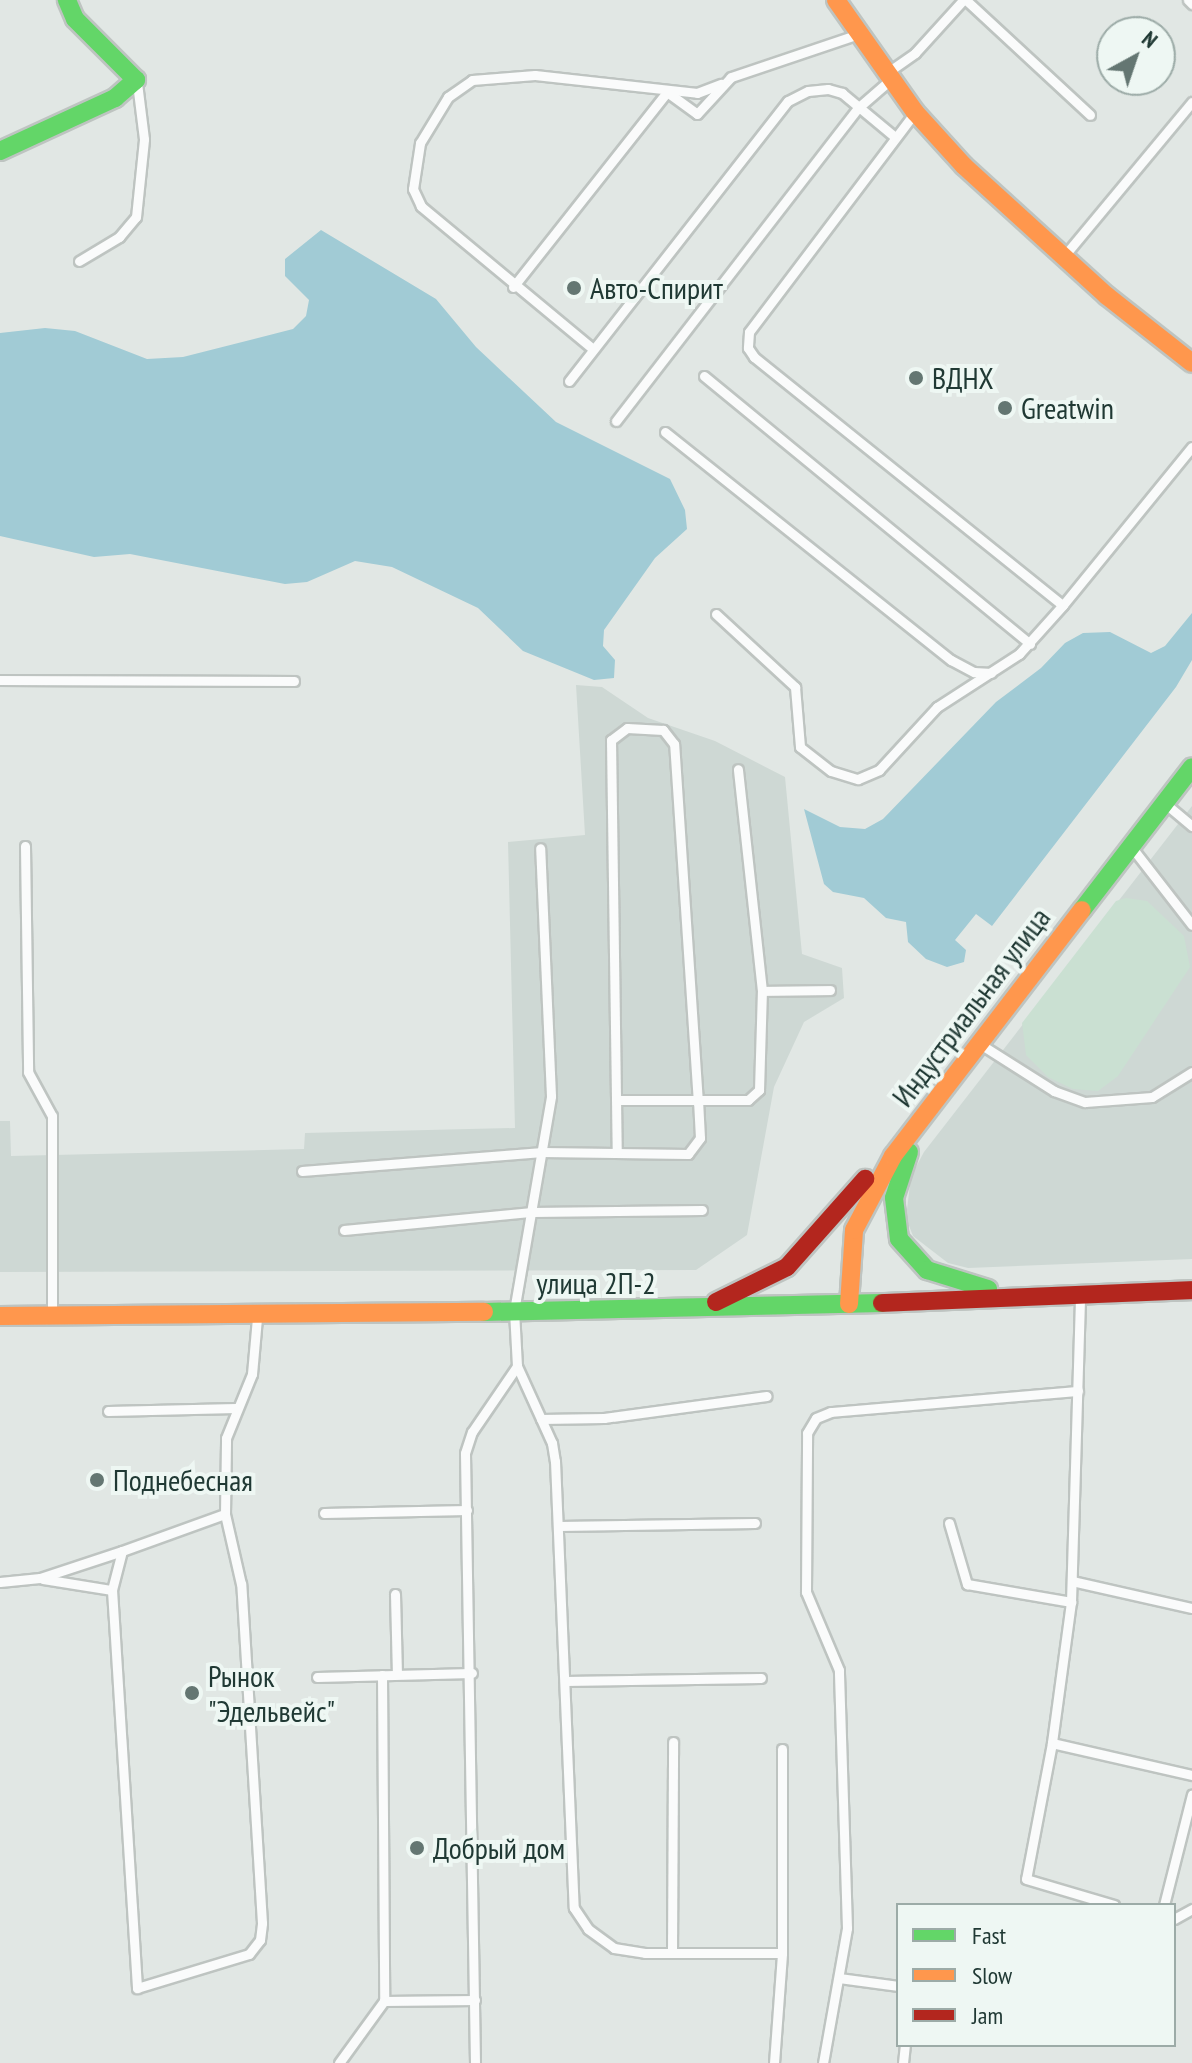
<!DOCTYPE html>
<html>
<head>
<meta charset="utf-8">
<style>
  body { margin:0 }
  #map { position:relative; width:1192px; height:2063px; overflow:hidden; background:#e1e7e4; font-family:"PT Sans Narrow",sans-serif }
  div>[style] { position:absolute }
  .built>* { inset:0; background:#ced8d4 }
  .green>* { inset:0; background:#cae0d2 }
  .water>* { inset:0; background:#a1cbd5 }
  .roads { filter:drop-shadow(2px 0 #bec4c1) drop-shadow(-2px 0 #bec4c1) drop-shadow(0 2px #bec4c1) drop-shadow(0 -2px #bec4c1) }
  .lane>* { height:9px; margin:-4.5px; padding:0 4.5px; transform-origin:4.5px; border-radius:4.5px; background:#fafbfb }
  .fast>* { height:18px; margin:-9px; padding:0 9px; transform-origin:9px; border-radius:9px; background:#63d668 }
  .slow>* { height:18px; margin:-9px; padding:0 9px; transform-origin:9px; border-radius:9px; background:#ff974d }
  .jam>* { height:18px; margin:-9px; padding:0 9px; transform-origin:9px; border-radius:9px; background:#b3261e }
  .dots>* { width:22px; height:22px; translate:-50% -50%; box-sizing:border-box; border:4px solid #eef7f3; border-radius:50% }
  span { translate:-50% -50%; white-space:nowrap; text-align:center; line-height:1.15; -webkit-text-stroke:8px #eef7f3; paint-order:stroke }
  .poi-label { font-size:30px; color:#203934 }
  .left { translate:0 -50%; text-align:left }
  .street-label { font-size:30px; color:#203934 }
  .legend { position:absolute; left:896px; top:1903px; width:280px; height:144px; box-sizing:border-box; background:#eef7f3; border:2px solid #9caba7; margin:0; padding:10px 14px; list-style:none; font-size:24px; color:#203934 }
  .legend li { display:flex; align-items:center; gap:16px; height:40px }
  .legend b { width:40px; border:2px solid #9caba7 }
  .north { position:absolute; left:1096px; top:16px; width:80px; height:80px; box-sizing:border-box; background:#eef7f3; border:2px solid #9caba7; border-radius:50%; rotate:40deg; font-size:22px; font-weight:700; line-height:32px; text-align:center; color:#203934 }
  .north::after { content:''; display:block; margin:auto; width:28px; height:36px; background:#647672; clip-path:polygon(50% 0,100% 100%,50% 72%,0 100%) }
</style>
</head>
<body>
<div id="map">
  <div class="built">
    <i style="clip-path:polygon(576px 685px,602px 687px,648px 718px,715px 741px,785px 777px,802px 954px,842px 968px,844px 998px,804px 1022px,774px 1087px,747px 1235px,696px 1270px,0 1272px,0 1121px,10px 1121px,11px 1156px,304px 1149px,305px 1133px,515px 1128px,508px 842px,585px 835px)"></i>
    <i style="clip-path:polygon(1192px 806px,1192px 1259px,968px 1268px,948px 1263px,913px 1236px,906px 1218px,911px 1176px,924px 1152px)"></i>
  </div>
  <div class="green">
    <i style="clip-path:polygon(1126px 898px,1147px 901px,1184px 936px,1190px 967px,1118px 1076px,1098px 1091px,1073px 1089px,1048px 1077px,1026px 1055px,1022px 1023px,1116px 901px)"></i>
  </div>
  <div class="water">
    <i style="clip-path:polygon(321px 230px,436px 299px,476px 347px,556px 422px,670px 479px,685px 510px,687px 529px,655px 558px,604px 630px,603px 646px,615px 660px,614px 678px,594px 680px,523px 651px,478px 608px,392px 567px,355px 561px,307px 582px,285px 584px,130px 554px,94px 557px,0 536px,0 333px,45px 328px,75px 331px,147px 359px,183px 357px,293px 329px,306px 316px,309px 300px,285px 276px,285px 259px)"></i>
    <i style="clip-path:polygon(1192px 613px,1192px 660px,1176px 687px,992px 926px,976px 914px,955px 940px,966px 950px,964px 962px,947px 967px,926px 959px,908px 942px,906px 922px,886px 918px,864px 898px,833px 892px,824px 884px,804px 809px,840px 827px,865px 829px,883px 819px,996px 702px,1041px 668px,1065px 643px,1083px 633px,1110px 632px,1151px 653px,1165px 646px)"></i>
  </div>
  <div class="roads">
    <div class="lane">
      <i style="left:966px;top:0;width:169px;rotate:42.8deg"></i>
      <i style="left:1188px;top:0;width:6px;rotate:45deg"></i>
      <i style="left:888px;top:72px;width:33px;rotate:-35deg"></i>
      <i style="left:915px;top:53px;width:72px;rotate:-47.8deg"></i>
      <i style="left:913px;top:115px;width:272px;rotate:127.1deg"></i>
      <i style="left:749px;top:332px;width:16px;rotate:94deg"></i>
      <i style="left:748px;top:348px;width:11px;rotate:56deg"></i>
      <i style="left:754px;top:357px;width:396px;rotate:38.8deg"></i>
      <i style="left:1063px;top:605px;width:204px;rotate:-50.8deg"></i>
      <i style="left:1065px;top:255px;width:199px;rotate:-50.3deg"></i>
      <i style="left:79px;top:261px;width:47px;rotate:-31deg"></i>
      <i style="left:119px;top:237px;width:26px;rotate:-50deg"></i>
      <i style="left:136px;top:217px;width:78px;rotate:-84.1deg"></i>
      <i style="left:144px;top:139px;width:56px;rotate:-97.1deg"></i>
      <i style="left:513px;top:287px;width:248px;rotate:-51.7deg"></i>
      <i style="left:667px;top:92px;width:37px;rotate:36deg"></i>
      <i style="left:697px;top:114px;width:50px;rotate:-47.4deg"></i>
      <i style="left:731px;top:77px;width:135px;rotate:-18.6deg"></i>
      <i style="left:593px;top:349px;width:224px;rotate:-140.3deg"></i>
      <i style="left:421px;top:206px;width:19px;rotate:-115deg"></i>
      <i style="left:413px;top:189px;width:47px;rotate:-81.3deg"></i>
      <i style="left:420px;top:143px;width:54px;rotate:-58.7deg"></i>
      <i style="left:448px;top:97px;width:29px;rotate:-35deg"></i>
      <i style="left:472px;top:80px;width:63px;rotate:-4.5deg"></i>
      <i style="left:535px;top:75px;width:163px;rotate:6.3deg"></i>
      <i style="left:697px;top:93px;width:26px;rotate:-21deg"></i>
      <i style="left:704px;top:376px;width:422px;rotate:39.4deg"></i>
      <i style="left:569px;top:381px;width:355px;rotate:-52deg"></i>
      <i style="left:788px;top:101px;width:22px;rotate:-27deg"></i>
      <i style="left:808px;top:91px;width:20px;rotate:-6deg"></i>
      <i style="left:828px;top:89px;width:15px;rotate:16deg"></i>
      <i style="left:842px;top:93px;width:69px;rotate:39.7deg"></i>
      <i style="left:616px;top:421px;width:397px;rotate:-52.3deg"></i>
      <i style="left:859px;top:107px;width:40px;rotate:-41deg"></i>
      <i style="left:665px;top:432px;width:366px;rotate:38.6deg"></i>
      <i style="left:951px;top:660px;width:26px;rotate:28deg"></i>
      <i style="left:974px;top:672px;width:17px;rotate:3deg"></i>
      <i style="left:716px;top:614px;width:108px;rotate:42.7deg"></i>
      <i style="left:795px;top:687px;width:60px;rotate:85.2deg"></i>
      <i style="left:800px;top:747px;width:39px;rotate:38deg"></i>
      <i style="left:831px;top:771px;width:28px;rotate:17deg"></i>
      <i style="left:858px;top:779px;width:23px;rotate:-23deg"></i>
      <i style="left:879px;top:770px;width:86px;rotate:-47.4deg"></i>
      <i style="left:937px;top:707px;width:98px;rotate:-32.9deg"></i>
      <i style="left:1019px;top:654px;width:66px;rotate:-48.1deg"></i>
      <i style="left:0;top:680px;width:294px;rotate:0.2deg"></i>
      <i style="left:1167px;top:805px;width:33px;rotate:40deg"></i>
      <i style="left:25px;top:846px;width:226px;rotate:89.2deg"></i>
      <i style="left:28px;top:1072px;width:50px;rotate:61.4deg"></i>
      <i style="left:52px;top:1116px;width:196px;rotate:90deg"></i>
      <i style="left:1133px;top:849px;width:96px;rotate:52.2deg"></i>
      <i style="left:762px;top:991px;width:68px;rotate:-0.8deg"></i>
      <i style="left:980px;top:1044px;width:88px;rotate:32.4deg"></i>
      <i style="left:1054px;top:1091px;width:33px;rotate:20deg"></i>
      <i style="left:1085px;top:1102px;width:67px;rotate:-4.3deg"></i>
      <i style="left:1152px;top:1097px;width:47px;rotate:-32deg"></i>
      <i style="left:618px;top:1100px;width:130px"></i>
      <i style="left:748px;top:1100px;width:15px;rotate:-42deg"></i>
      <i style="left:759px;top:1090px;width:99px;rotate:-88.3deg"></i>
      <i style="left:762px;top:991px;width:223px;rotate:-96.2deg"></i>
      <i style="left:302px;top:1171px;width:241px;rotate:-4.5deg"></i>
      <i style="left:542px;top:1152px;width:146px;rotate:0.8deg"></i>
      <i style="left:688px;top:1154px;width:20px;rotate:-53deg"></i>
      <i style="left:700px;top:1138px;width:35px;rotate:-93deg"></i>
      <i style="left:698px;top:1103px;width:360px;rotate:-93.8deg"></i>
      <i style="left:674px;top:744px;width:18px;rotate:-128deg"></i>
      <i style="left:663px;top:730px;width:36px;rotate:-177deg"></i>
      <i style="left:627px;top:728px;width:20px;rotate:143deg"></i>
      <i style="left:611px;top:740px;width:413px;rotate:89.2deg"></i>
      <i style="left:344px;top:1230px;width:189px;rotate:-5.5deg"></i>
      <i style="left:532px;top:1212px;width:170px;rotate:-0.7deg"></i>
      <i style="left:1080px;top:1299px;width:303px;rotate:91.7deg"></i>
      <i style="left:1071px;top:1602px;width:142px;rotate:97.7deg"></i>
      <i style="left:1052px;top:1743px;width:144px;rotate:12.9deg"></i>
      <i style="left:517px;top:1366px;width:85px;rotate:65.6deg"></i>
      <i style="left:552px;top:1443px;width:18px;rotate:81deg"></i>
      <i style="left:555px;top:1461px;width:447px;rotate:87.6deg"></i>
      <i style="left:574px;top:1908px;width:25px;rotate:56deg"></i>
      <i style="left:588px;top:1929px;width:32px;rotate:36deg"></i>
      <i style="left:614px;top:1948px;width:31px;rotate:9deg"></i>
      <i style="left:645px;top:1953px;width:137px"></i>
      <i style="left:108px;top:1411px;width:128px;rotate:-1.3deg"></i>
      <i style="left:541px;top:1419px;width:63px;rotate:-0.9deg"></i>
      <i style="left:604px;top:1418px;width:164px;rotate:-7.7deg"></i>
      <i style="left:324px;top:1513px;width:143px;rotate:-1.2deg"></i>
      <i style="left:949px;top:1523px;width:64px;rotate:73.6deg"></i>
      <i style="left:967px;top:1584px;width:106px;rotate:9.8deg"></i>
      <i style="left:559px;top:1526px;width:196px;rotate:-0.9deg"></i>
      <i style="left:122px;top:1551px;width:109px;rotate:-19.8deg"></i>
      <i style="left:43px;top:1579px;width:70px;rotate:9.1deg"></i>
      <i style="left:1072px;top:1581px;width:123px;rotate:12.7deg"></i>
      <i style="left:0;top:1582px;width:40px;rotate:-5.7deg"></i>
      <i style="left:40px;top:1578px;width:86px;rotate:-18.2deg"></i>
      <i style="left:122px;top:1551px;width:40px;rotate:104.4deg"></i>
      <i style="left:112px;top:1590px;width:399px;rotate:86.4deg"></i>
      <i style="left:137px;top:1988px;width:117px;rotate:-16.9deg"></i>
      <i style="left:249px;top:1954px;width:18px;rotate:-52deg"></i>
      <i style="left:260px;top:1940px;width:17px;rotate:-83deg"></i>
      <i style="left:262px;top:1923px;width:340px;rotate:-93.5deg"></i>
      <i style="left:241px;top:1584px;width:72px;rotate:-102.9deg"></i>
      <i style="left:225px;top:1514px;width:76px;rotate:-89.2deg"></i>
      <i style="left:226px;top:1438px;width:69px;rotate:-67.9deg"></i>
      <i style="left:252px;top:1374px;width:56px;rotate:-84.9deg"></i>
      <i style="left:395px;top:1594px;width:80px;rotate:88.6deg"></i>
      <i style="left:382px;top:1675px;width:326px;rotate:89.6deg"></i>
      <i style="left:384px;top:2001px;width:91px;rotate:-0.6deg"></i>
      <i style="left:317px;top:1677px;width:155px;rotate:-1.5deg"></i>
      <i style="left:565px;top:1681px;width:196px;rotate:-0.9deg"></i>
      <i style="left:1052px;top:1743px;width:138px;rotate:100.8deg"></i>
      <i style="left:1026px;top:1879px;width:92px;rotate:16.5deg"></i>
      <i style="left:1164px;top:1905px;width:114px;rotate:-75.8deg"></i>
      <i style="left:1174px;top:1919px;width:21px;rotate:-29deg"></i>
      <i style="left:672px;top:1953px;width:211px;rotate:-89.7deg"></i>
      <i style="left:839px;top:1978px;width:60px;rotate:7.7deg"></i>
      <i style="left:339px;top:2063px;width:77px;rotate:-54deg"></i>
      <i style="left:475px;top:2063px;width:610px;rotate:-90.94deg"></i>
      <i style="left:465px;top:1453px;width:22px;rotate:-72deg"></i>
      <i style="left:472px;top:1432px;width:80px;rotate:-55.7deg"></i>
      <i style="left:517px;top:1366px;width:55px;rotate:-93.1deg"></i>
      <i style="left:514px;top:1311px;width:218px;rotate:-80.2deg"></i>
      <i style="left:551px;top:1096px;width:248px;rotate:-92.5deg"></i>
      <i style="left:774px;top:2063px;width:110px;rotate:-85.8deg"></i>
      <i style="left:782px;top:1953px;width:204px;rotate:-90deg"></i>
      <i style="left:823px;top:2063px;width:137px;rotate:-79.9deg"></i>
      <i style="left:847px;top:1928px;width:258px;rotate:-91.8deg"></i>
      <i style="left:839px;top:1670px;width:85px;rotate:-112.9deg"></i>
      <i style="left:806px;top:1592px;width:159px;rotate:-89.6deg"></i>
      <i style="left:807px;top:1433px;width:17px;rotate:-59deg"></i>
      <i style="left:816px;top:1418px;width:16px;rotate:-22deg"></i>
      <i style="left:831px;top:1412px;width:248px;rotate:-4.9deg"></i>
      <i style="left:903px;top:2063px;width:18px;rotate:-84deg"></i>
    </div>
    <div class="fast">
      <i style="left:0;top:151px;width:127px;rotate:-24.7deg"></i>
      <i style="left:115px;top:98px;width:28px;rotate:-41deg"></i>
      <i style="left:136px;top:80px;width:86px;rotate:-135deg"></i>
      <i style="left:75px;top:19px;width:21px;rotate:-113deg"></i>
      <i style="left:1082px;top:910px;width:180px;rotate:-52.4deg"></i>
      <i style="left:909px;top:1152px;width:48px;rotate:108.1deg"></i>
      <i style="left:894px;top:1198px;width:41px;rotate:83deg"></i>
      <i style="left:899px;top:1239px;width:42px;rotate:47.9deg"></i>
      <i style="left:927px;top:1270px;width:64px;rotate:17.3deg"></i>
      <i style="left:484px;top:1312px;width:398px;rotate:-1.3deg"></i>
    </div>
    <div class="slow">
      <i style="left:836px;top:0;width:137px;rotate:54.8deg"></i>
      <i style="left:915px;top:112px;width:73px;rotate:47.8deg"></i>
      <i style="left:964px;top:166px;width:193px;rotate:42.3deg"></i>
      <i style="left:1107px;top:296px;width:108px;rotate:38.2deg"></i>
      <i style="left:849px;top:1304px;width:74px;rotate:-86.1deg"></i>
      <i style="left:854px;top:1230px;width:84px;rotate:-62.2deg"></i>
      <i style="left:893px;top:1156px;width:310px;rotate:-52.5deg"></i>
      <i style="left:0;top:1316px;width:484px;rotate:-0.5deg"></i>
    </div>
    <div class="jam">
      <i style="left:716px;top:1302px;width:79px;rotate:-26.2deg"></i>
      <i style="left:787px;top:1267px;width:118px;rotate:-48.4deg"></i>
      <i style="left:882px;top:1303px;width:310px;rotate:-2.4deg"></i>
    </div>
  </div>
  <div class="dots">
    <i style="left:574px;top:288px;background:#647672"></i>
    <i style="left:916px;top:378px;background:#647672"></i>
    <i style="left:1005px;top:408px;background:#647672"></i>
    <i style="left:97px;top:1480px;background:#647672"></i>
    <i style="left:192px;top:1693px;background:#647672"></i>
    <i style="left:417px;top:1848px;background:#647672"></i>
  </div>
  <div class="poi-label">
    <span class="left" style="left:590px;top:288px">Авто-Спирит</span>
    <span class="left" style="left:932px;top:378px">ВДНХ</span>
    <span class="left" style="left:1021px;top:408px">Greatwin</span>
    <span class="left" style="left:113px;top:1480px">Поднебесная</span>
    <span class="left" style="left:208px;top:1693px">Рынок<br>"Эдельвейс"</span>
    <span class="left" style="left:433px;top:1848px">Добрый дом</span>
  </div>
  <div class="street-label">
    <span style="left:971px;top:1007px;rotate:-53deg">Индустриальная улица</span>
    <span style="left:596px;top:1283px">улица 2П-2</span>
  </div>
  <ul class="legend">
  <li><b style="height:10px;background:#63d668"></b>Fast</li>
  <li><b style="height:10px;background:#ff974d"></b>Slow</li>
  <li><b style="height:10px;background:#b3261e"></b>Jam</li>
  </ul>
  <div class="north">N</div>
</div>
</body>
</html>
